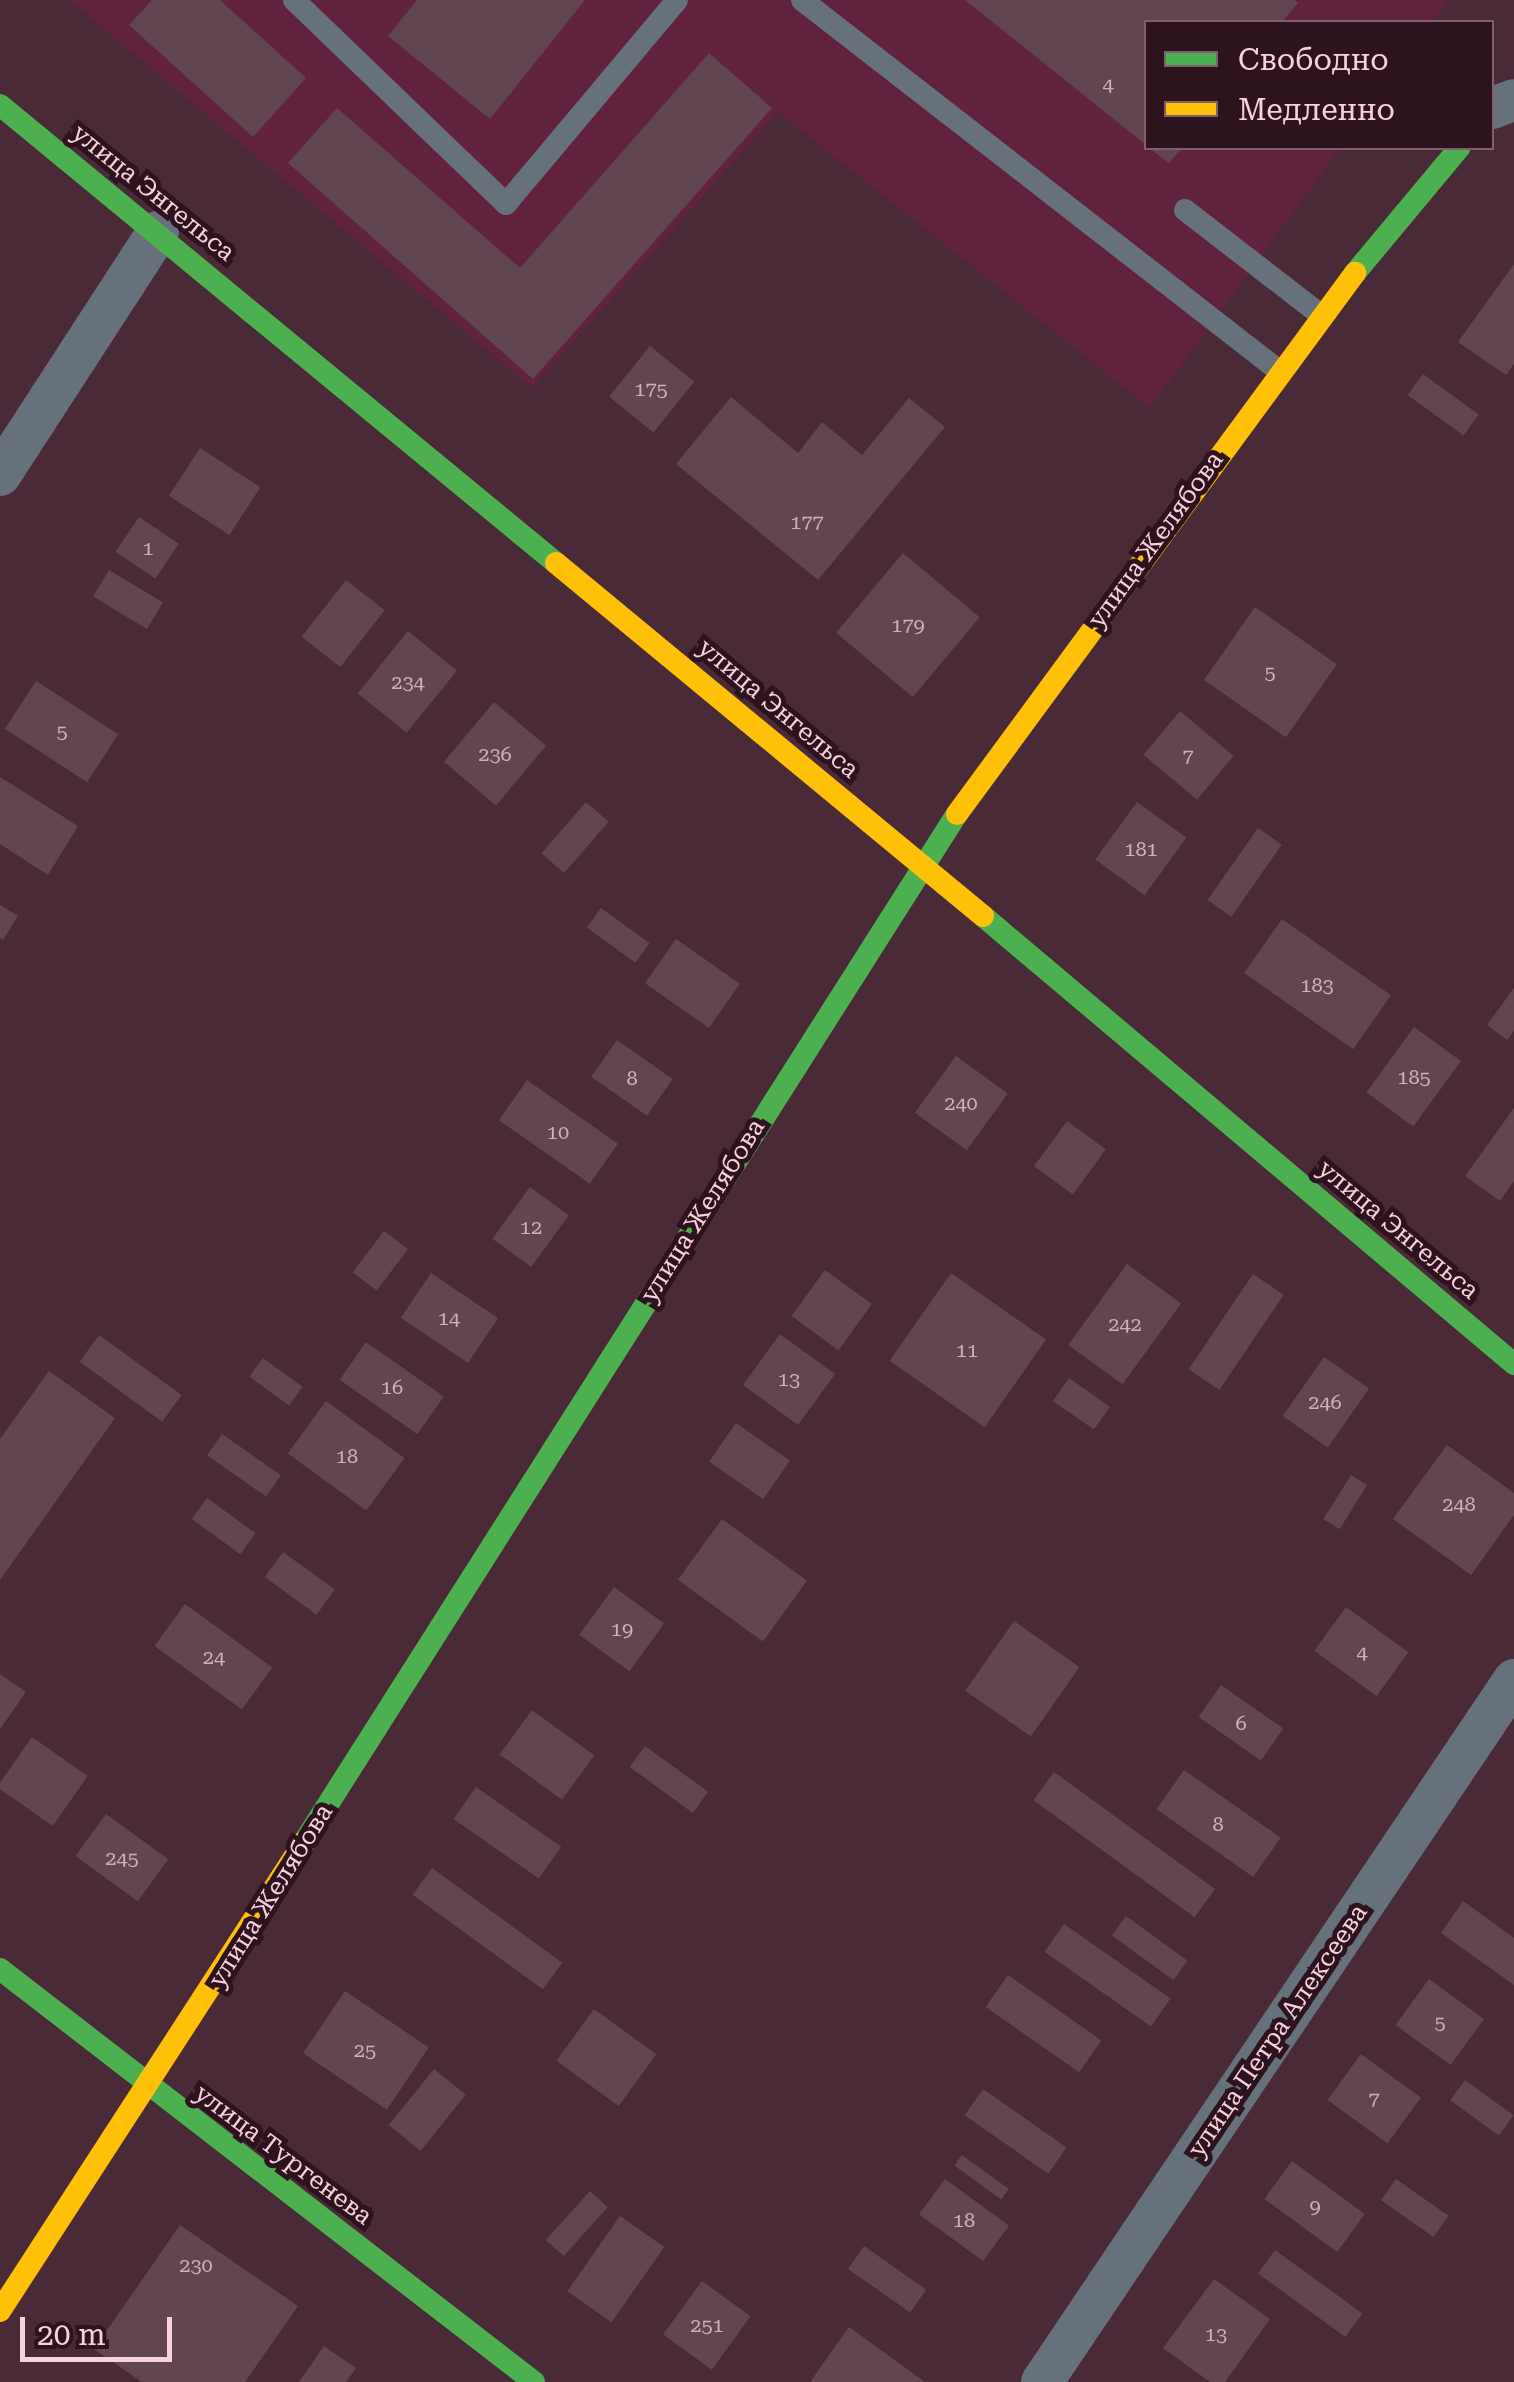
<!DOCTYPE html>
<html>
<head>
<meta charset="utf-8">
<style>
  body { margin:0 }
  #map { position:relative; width:1514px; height:2382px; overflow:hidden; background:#4b2a38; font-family:"Roboto Serif",serif }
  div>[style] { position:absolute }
  .built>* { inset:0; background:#61223d }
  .building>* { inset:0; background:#614550; transform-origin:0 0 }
  .lane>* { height:22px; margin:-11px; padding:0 11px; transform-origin:11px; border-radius:11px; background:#67717b }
  .street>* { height:42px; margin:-21px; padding:0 21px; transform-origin:21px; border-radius:21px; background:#67717b }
  .fast>* { height:22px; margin:-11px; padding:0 11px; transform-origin:11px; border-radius:11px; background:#4caf50 }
  .slow>* { height:22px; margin:-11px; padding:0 11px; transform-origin:11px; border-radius:11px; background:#ffc107 }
  span { translate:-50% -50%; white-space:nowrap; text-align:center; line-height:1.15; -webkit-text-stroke:10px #2d131d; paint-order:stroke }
  .number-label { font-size:20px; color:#d2aeba }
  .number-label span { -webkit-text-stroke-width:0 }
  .street-label { font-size:25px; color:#f8d1de }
  .legend { position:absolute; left:1144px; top:20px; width:350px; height:130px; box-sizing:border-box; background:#2d131d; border:2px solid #7e5f6a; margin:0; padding:12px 18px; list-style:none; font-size:30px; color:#f8d1de }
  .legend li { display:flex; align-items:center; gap:20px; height:50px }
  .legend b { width:50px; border:2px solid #7e5f6a }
  .scale { position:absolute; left:20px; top:2317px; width:152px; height:45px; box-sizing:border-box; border:5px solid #f8d1de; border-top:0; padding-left:12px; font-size:30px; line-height:35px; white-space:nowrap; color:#f8d1de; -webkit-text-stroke:8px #2d131d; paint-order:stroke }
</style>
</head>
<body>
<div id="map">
  <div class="built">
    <i style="clip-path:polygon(69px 0,1448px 0,1432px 22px,1146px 22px,1146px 148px,1340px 148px,1150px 408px,778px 112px,532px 388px)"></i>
  </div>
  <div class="building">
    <i style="clip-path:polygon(152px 0,220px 0,306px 78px,253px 137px,129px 25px)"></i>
    <i style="clip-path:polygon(417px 0,585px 0,490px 119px,388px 36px)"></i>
    <i style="clip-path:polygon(965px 0,1295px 0,1298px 3px,1282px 22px,1146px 22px,1146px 145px)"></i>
    <i style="clip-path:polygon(709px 53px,772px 108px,533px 379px,288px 163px,337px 108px,520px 268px)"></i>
    <i style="clip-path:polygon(1149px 148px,1182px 148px,1169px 163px)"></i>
    <i style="clip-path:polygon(1514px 264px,1514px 364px,1506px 375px,1458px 342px)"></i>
    <i style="left:650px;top:346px;width:57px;height:65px;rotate:39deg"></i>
    <i style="left:1423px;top:374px;width:69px;height:26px;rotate:36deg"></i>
    <i style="clip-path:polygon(731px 397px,798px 453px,822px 422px,862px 455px,909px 398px,945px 427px,818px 580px,676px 464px)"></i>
    <i style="left:200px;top:448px;width:72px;height:57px;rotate:33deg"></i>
    <i style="left:139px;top:517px;width:48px;height:42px;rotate:34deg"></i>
    <i style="left:903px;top:553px;width:100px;height:104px;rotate:40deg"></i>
    <i style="left:109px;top:570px;width:63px;height:31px;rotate:31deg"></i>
    <i style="left:346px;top:580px;width:49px;height:72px;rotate:38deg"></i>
    <i style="left:1255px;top:607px;width:100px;height:89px;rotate:35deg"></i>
    <i style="left:408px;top:631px;width:63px;height:80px;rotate:39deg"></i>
    <i style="left:36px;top:681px;width:98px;height:57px;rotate:33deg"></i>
    <i style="left:494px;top:702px;width:68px;height:78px;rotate:40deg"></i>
    <i style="left:1180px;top:711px;width:70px;height:57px;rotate:40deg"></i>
    <i style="clip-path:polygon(0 777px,78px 826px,48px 875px,0 844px)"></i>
    <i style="left:586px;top:802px;width:30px;height:68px;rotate:41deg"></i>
    <i style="left:1137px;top:802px;width:61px;height:71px;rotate:36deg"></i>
    <i style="left:1258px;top:828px;width:29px;height:88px;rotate:35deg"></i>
    <i style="clip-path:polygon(0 905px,18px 916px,3px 940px,0 938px)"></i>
    <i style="left:601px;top:908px;width:60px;height:24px;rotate:36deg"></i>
    <i style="left:1282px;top:919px;width:133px;height:66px;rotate:35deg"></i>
    <i style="left:676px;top:939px;width:78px;height:54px;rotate:35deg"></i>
    <i style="clip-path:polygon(1514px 988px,1514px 1031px,1507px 1040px,1487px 1025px)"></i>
    <i style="left:1414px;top:1027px;width:58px;height:81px;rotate:36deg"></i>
    <i style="left:617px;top:1040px;width:68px;height:45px;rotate:35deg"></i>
    <i style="left:956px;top:1056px;width:64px;height:70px;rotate:36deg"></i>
    <i style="left:527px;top:1080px;width:111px;height:49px;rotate:35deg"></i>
    <i style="clip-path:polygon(1514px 1108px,1514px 1181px,1500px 1201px,1465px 1176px)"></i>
    <i style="left:1067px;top:1121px;width:48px;height:56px;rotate:36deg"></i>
    <i style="left:530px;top:1187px;width:48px;height:64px;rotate:36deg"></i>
    <i style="left:384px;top:1231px;width:30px;height:52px;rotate:37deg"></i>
    <i style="left:1127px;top:1264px;width:67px;height:100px;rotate:36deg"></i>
    <i style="left:825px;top:1270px;width:58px;height:57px;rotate:36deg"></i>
    <i style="left:431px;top:1273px;width:81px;height:54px;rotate:34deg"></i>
    <i style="left:951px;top:1273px;width:116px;height:107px;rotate:35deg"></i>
    <i style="left:1253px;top:1274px;width:37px;height:115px;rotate:34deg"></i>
    <i style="left:780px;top:1334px;width:68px;height:63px;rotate:36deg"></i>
    <i style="left:99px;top:1335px;width:102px;height:33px;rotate:36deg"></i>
    <i style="left:366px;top:1342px;width:95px;height:46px;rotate:35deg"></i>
    <i style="left:1324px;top:1357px;width:55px;height:72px;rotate:35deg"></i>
    <i style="left:263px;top:1358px;width:49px;height:23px;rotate:36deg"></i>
    <i style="clip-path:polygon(49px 1371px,115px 1418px,0 1580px,0 1439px)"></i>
    <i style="left:1069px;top:1378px;width:50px;height:28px;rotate:35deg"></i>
    <i style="left:326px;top:1401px;width:97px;height:65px;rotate:36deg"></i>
    <i style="left:736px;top:1423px;width:66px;height:47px;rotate:35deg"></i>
    <i style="left:222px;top:1434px;width:72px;height:26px;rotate:35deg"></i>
    <i style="clip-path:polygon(1447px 1445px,1514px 1493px,1514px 1515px,1471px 1575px,1393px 1519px)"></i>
    <i style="left:1351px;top:1475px;width:19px;height:52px;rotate:32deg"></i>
    <i style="left:207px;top:1498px;width:60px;height:26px;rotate:36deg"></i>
    <i style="left:722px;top:1519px;width:105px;height:75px;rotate:36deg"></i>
    <i style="left:283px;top:1552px;width:64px;height:31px;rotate:36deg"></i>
    <i style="left:614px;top:1587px;width:62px;height:59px;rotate:36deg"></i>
    <i style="left:185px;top:1604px;width:108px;height:52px;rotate:36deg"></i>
    <i style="left:1346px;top:1607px;width:77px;height:54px;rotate:36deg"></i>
    <i style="left:1014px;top:1621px;width:80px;height:85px;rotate:35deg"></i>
    <i style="clip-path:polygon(0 1674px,26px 1692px,0 1729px)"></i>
    <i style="left:1221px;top:1685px;width:76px;height:39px;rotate:35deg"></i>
    <i style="left:532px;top:1710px;width:77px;height:55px;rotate:36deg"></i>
    <i style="left:32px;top:1737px;width:68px;height:61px;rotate:35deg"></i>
    <i style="left:645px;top:1746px;width:78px;height:26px;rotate:36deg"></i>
    <i style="left:1184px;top:1770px;width:118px;height:48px;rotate:35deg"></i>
    <i style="left:1054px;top:1772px;width:199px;height:35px;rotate:36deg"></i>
    <i style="left:476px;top:1787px;width:104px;height:39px;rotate:35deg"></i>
    <i style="left:106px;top:1814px;width:77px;height:52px;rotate:36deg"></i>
    <i style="left:432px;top:1868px;width:161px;height:33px;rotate:36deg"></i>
    <i style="clip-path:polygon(1463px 1901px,1514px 1938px,1514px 1985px,1441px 1933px)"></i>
    <i style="left:1126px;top:1916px;width:76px;height:24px;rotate:36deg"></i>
    <i style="left:1064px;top:1924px;width:130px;height:34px;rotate:35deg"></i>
    <i style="left:1008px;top:1975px;width:114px;height:39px;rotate:35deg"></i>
    <i style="left:1429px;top:1979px;width:68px;height:57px;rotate:36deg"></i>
    <i style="left:345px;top:1991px;width:101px;height:75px;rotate:34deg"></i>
    <i style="left:594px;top:2009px;width:77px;height:64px;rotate:36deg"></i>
    <i style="left:1361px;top:2054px;width:74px;height:57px;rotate:36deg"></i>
    <i style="left:434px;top:2069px;width:41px;height:72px;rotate:39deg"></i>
    <i style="left:1465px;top:2080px;width:60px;height:25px;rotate:36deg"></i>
    <i style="left:983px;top:2089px;width:102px;height:32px;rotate:35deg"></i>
    <i style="left:962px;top:2155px;width:58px;height:13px;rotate:36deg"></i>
    <i style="left:1292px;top:2161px;width:90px;height:47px;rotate:36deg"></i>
    <i style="left:945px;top:2179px;width:79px;height:44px;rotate:36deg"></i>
    <i style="left:1396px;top:2179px;width:64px;height:26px;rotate:35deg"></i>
    <i style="left:590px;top:2191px;width:24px;height:66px;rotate:42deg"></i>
    <i style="left:620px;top:2216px;width:54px;height:92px;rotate:35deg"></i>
    <i style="clip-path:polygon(180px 2225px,298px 2306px,245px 2382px,142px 2382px,94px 2349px)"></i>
    <i style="left:864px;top:2246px;width:76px;height:28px;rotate:35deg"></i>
    <i style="left:1275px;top:2250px;width:108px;height:29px;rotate:36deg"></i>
    <i style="clip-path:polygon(1214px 2279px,1270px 2319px,1225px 2382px,1210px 2382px,1163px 2348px)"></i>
    <i style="left:702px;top:2281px;width:60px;height:66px;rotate:36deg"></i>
    <i style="clip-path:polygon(849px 2327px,925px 2382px,810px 2382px)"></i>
    <i style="clip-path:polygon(324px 2346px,356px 2368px,346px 2382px,299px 2382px)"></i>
  </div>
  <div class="lane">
    <i style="left:294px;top:0;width:294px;rotate:43.9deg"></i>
    <i style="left:506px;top:204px;width:266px;rotate:-50deg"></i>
    <i style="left:802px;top:0;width:603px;rotate:37.86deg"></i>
    <i style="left:1185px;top:210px;width:172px;rotate:37.7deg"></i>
  </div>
  <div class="street">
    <i style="left:1492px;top:108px;width:23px;rotate:-20deg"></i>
    <i style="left:0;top:475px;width:290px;rotate:-57deg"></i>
    <i style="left:1042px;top:2382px;width:846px;rotate:-56.08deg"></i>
  </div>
  <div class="fast">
    <i style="left:0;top:105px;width:720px;rotate:39.48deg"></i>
    <i style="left:1355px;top:273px;width:163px;rotate:-50.2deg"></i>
    <i style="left:983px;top:916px;width:695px;rotate:40.15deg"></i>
    <i style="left:304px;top:1842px;width:1218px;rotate:-57.58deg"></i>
    <i style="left:0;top:1969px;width:675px;rotate:37.72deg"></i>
  </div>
  <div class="slow">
    <i style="left:556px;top:563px;width:554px;rotate:39.58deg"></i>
    <i style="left:957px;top:814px;width:672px;rotate:-53.66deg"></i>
    <i style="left:0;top:2311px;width:559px;rotate:-57.05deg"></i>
  </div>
  <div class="number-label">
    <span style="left:1108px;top:84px">4</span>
    <span style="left:651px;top:389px">175</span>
    <span style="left:807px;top:522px">177</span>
    <span style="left:148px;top:548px">1</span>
    <span style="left:908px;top:625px">179</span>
    <span style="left:1270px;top:672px">5</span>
    <span style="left:408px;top:682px">234</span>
    <span style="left:62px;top:731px">5</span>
    <span style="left:495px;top:754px">236</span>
    <span style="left:1188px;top:756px">7</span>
    <span style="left:1141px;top:849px">181</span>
    <span style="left:1317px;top:985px">183</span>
    <span style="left:1414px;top:1077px">185</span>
    <span style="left:632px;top:1078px">8</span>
    <span style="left:961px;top:1103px">240</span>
    <span style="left:558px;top:1132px">10</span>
    <span style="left:531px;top:1227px">12</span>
    <span style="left:449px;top:1318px">14</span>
    <span style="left:1125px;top:1324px">242</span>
    <span style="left:967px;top:1350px">11</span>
    <span style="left:789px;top:1379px">13</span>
    <span style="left:392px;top:1387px">16</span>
    <span style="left:1325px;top:1402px">246</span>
    <span style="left:347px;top:1456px">18</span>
    <span style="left:1459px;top:1504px">248</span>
    <span style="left:622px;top:1629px">19</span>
    <span style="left:1362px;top:1652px">4</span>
    <span style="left:214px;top:1657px">24</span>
    <span style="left:1241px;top:1723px">6</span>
    <span style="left:1218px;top:1824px">8</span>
    <span style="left:122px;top:1858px">245</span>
    <span style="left:1440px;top:2022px">5</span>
    <span style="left:365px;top:2050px">25</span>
    <span style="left:1374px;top:2099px">7</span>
    <span style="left:1315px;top:2206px">9</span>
    <span style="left:964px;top:2220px">18</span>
    <span style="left:196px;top:2265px">230</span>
    <span style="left:707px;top:2325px">251</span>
    <span style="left:1216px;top:2334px">13</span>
  </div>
  <div class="street-label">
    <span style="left:153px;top:193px;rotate:39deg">улица Энгельса</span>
    <span style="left:1156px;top:540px;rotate:-54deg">улица Желябова</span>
    <span style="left:778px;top:709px;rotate:40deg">улица Энгельса</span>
    <span style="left:703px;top:1211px;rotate:-58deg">улица Желябова</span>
    <span style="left:1398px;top:1230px;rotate:40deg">улица Энгельса</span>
    <span style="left:271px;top:1896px;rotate:-58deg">улица Желябова</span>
    <span style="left:1278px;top:2031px;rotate:-56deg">улица Петра Алексеева</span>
    <span style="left:283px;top:2155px;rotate:37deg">улица Тургенева</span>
  </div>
  <ul class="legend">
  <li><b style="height:12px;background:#4caf50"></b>Свободно</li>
  <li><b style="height:12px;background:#ffc107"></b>Медленно</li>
  </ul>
  <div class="scale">20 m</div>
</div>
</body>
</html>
